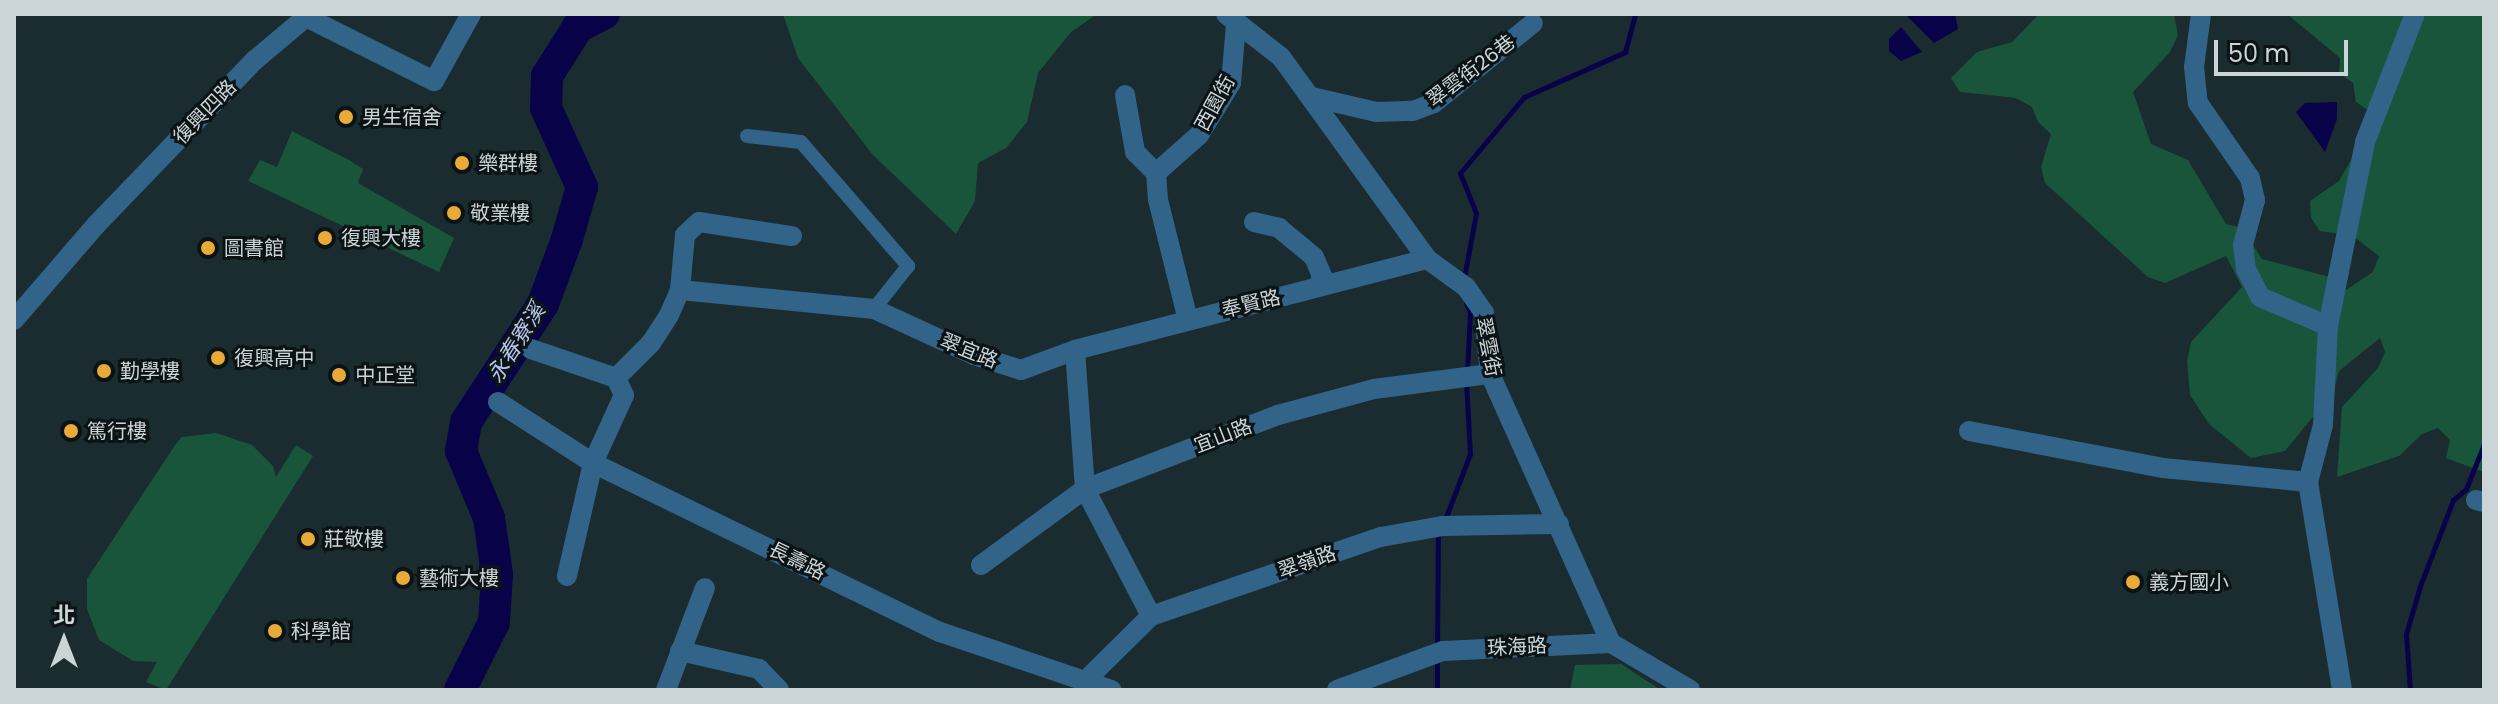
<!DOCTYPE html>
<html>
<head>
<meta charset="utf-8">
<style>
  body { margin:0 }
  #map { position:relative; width:2498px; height:704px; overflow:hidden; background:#1a2c30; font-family:Poppins,"Noto Sans TC",sans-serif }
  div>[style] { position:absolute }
  .green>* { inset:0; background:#18553a }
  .water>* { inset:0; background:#080349 }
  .stream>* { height:5px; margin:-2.5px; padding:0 2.5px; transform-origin:2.5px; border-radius:2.5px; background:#080349 }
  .river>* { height:32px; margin:-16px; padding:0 16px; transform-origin:16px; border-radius:16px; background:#080349 }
  .pedestrian>* { height:14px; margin:-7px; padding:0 7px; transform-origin:7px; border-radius:7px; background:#326388 }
  .minor>* { height:20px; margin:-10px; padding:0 10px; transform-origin:10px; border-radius:10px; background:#326388 }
  .dots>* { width:22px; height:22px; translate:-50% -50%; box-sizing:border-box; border:4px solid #0b1315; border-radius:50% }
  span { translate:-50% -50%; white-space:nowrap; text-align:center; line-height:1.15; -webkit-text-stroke:6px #0b1315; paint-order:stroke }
  .street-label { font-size:20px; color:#cbd5d8 }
  .poi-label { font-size:20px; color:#cbd5d8 }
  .left { translate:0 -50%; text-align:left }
  .water-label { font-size:22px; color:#b7c4ed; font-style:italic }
  .frame { position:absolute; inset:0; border:16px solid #cbd5d8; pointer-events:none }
  .north { position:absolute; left:24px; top:600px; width:80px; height:80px; -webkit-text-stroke:6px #0b1315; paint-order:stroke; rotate:0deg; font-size:22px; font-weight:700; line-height:32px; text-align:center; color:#cbd5d8 }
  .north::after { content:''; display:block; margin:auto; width:28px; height:36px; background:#cbd5d8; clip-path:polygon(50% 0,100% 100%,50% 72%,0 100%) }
  .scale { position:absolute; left:2214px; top:40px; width:134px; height:36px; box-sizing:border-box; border:4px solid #cbd5d8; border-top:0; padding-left:10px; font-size:24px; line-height:28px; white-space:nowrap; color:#cbd5d8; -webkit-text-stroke:6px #0b1315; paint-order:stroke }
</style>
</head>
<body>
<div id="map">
  <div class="green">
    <i style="clip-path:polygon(783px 14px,1097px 14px,1071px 32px,1038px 73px,1027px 122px,1006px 148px,978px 163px,975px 201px,956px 234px,872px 154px,798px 58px)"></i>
    <i style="clip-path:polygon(2039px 14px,2174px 15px,2178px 35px,2170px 52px,2133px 92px,2151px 144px,2188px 160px,2226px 224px,2242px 228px,2262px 259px,2330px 277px,2346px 290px,2373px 272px,2379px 256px,2353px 236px,2320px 231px,2311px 218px,2310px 201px,2339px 181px,2360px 144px,2369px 111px,2356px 102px,2353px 83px,2339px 73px,2340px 58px,2287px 14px,2484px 14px,2484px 472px,2446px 458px,2450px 440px,2438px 428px,2422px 434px,2399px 456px,2337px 477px,2342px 407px,2378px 368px,2385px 352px,2380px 338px,2339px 371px,2334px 391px,2285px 451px,2251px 458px,2209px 424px,2190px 395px,2187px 361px,2191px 342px,2242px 287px,2226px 256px,2165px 283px,2148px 277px,2045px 183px,2041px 167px,2051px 134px,2038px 122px,2032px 107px,2016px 98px,1960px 92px,1951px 78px,1977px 52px,2012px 42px)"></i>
    <i style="clip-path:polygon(292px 131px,349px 160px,363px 169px,358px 183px,454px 238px,439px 272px,248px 181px,260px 160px,277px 167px)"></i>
    <i style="clip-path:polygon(216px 433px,252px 445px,273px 466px,276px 477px,296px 445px,313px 456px,166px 690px,146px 682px,157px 662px,133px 661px,99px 640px,87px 609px,87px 579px,175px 445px,182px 437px)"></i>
    <i style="clip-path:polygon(1621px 664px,1661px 690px,1570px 690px,1575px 665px)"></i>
  </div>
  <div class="water">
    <i style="clip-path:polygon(1905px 14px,1955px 14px,1958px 29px,1934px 43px)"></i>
    <i style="clip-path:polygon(1901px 27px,1922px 52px,1901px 61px,1889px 51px,1889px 39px)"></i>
    <i style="clip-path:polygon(2337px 102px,2337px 119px,2325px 152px,2296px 112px,2305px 103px)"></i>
  </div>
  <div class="stream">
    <i style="left:1464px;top:278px;width:66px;rotate:-79.5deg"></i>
    <i style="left:1476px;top:213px;width:43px;rotate:-111.8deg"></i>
    <i style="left:1460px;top:173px;width:99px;rotate:-49.9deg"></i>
    <i style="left:1524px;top:97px;width:111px;rotate:-24deg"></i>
    <i style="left:1625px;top:52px;width:39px;rotate:-75deg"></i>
    <i style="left:1466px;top:303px;width:10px;rotate:66deg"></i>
    <i style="left:1470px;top:312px;width:59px;rotate:92.9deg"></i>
    <i style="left:1444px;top:522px;width:73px;rotate:-69.1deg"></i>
    <i style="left:1470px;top:454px;width:73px;rotate:-93.1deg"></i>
    <i style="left:1437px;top:647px;width:113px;rotate:-89.5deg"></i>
    <i style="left:1437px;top:690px;width:33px;rotate:-90deg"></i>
    <i style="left:2410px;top:690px;width:56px;rotate:-94.1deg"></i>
    <i style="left:2406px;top:634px;width:50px;rotate:-73.7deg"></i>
    <i style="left:2420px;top:586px;width:92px;rotate:-69deg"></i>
    <i style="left:2453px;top:500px;width:17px;rotate:-40deg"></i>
    <i style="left:2466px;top:489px;width:48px;rotate:-68.2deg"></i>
  </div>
  <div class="river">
    <i style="left:460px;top:690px;width:76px;rotate:-63.4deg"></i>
    <i style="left:494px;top:622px;width:48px;rotate:-86.4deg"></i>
    <i style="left:497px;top:574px;width:57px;rotate:-98.1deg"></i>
    <i style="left:489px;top:518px;width:73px;rotate:-112.7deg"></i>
    <i style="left:461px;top:451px;width:29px;rotate:-80deg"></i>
    <i style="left:466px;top:422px;width:141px;rotate:-56.9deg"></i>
    <i style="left:543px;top:304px;width:69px;rotate:-69.7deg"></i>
    <i style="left:567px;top:239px;width:54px;rotate:-73.9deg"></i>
    <i style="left:582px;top:187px;width:87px;rotate:-114.5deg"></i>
    <i style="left:546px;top:108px;width:32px;rotate:-88deg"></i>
    <i style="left:547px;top:76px;width:58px;rotate:-57.7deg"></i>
    <i style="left:578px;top:27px;width:29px;rotate:-27deg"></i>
  </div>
  <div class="pedestrian">
    <i style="left:747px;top:136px;width:54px;rotate:6.3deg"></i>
    <i style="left:801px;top:142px;width:164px;rotate:49.2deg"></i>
    <i style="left:908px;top:266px;width:55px;rotate:128.3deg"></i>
  </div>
  <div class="minor">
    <i style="left:1226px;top:14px;width:70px;rotate:38deg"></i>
    <i style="left:1281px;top:57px;width:249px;rotate:54.1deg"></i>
    <i style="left:1427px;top:259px;width:48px;rotate:35.7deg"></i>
    <i style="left:1466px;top:287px;width:32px;rotate:55deg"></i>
    <i style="left:1484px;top:313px;width:61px;rotate:84.4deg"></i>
    <i style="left:1490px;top:374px;width:295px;rotate:65.8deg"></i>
    <i style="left:2201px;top:14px;width:53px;rotate:97.5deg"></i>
    <i style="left:2194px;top:67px;width:36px;rotate:84deg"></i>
    <i style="left:2198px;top:103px;width:91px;rotate:55.3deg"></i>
    <i style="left:2250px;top:178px;width:23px;rotate:77deg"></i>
    <i style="left:2255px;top:200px;width:47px;rotate:104.9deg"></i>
    <i style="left:2243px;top:245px;width:24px;rotate:83deg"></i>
    <i style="left:2246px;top:269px;width:31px;rotate:63deg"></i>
    <i style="left:2260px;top:297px;width:74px;rotate:23.1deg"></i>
    <i style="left:2328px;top:326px;width:99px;rotate:92.9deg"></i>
    <i style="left:2323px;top:425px;width:59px;rotate:104.7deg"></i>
    <i style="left:2308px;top:482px;width:211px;rotate:80.7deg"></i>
    <i style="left:1125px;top:95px;width:58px;rotate:80deg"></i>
    <i style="left:1135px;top:152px;width:30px;rotate:45deg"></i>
    <i style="left:1312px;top:97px;width:66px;rotate:13.2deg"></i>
    <i style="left:1376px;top:112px;width:37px;rotate:-2deg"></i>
    <i style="left:1413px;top:111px;width:22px;rotate:-21deg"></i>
    <i style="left:1434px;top:103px;width:127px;rotate:-38.9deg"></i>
    <i style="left:1254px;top:222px;width:26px;rotate:13deg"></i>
    <i style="left:1279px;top:228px;width:45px;rotate:39.6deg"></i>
    <i style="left:1314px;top:257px;width:21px;rotate:67deg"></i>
    <i style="left:1322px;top:276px;width:10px;rotate:107deg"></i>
    <i style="left:680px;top:290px;width:195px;rotate:5.6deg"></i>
    <i style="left:874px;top:309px;width:110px;rotate:24.7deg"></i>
    <i style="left:974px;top:355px;width:49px;rotate:17.7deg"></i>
    <i style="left:1021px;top:370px;width:58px;rotate:-20.3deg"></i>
    <i style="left:1075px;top:350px;width:364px;rotate:-14.5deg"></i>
    <i style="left:14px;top:320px;width:125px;rotate:-49.2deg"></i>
    <i style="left:96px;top:225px;width:229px;rotate:-46.1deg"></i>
    <i style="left:255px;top:60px;width:67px;rotate:-40.1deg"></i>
    <i style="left:306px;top:17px;width:143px;rotate:26.6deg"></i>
    <i style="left:434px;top:81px;width:77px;rotate:-61.1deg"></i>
    <i style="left:1188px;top:320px;width:124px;rotate:-104deg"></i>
    <i style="left:1158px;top:200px;width:27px;rotate:-94deg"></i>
    <i style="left:1156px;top:173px;width:57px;rotate:-41.5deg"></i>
    <i style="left:1199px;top:135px;width:61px;rotate:-58.4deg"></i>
    <i style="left:1231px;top:83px;width:58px;rotate:-85.1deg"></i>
    <i style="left:2328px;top:326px;width:188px;rotate:-78.6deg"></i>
    <i style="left:2365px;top:142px;width:137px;rotate:-68.7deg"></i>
    <i style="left:531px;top:349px;width:90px;rotate:18.8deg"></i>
    <i style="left:616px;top:378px;width:19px;rotate:65deg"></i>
    <i style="left:624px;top:395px;width:75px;rotate:114.5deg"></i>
    <i style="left:593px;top:463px;width:116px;rotate:103deg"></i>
    <i style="left:1075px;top:350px;width:139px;rotate:85.9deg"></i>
    <i style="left:1085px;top:489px;width:143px;rotate:62.5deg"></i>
    <i style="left:616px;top:378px;width:49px;rotate:-45deg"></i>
    <i style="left:651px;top:343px;width:33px;rotate:-57deg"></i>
    <i style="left:669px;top:315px;width:27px;rotate:-66deg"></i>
    <i style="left:680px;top:290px;width:55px;rotate:-84.8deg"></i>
    <i style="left:685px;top:235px;width:19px;rotate:-43deg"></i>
    <i style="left:699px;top:222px;width:94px;rotate:8.6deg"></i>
    <i style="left:498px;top:402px;width:113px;rotate:32.7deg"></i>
    <i style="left:593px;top:463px;width:386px;rotate:26deg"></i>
    <i style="left:940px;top:632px;width:181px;rotate:18.7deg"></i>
    <i style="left:1969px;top:431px;width:197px;rotate:10.8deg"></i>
    <i style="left:2163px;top:468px;width:146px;rotate:5.5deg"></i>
    <i style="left:2476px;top:500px;width:8px;rotate:14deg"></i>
    <i style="left:981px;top:565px;width:129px;rotate:-36.2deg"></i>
    <i style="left:1085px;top:489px;width:207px;rotate:-21deg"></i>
    <i style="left:1278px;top:415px;width:99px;rotate:-15.2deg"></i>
    <i style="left:1374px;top:389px;width:117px;rotate:-7.4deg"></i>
    <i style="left:680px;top:651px;width:81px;rotate:12.8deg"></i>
    <i style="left:759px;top:669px;width:29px;rotate:46deg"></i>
    <i style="left:1086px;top:680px;width:91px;rotate:-44.6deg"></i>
    <i style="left:1151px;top:616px;width:243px;rotate:-19deg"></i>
    <i style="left:1381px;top:537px;width:63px;rotate:-10.1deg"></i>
    <i style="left:1443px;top:526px;width:116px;rotate:-1deg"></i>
    <i style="left:666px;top:690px;width:109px;rotate:-69.1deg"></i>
    <i style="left:1337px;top:690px;width:113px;rotate:-20.2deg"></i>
    <i style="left:1443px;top:651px;width:168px;rotate:-2.7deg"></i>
    <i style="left:1611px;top:643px;width:92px;rotate:30.7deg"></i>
  </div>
  <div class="dots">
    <i style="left:346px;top:117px;background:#eaaa38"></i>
    <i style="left:462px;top:163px;background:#eaaa38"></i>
    <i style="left:454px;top:213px;background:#eaaa38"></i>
    <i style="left:325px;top:238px;background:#eaaa38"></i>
    <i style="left:208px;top:248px;background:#eaaa38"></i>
    <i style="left:218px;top:358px;background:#eaaa38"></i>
    <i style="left:104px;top:371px;background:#eaaa38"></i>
    <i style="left:339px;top:375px;background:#eaaa38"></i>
    <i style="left:71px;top:431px;background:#eaaa38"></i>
    <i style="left:308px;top:539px;background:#eaaa38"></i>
    <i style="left:403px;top:578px;background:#eaaa38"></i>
    <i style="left:2133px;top:582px;background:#eaaa38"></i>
    <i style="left:275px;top:631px;background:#eaaa38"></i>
  </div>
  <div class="street-label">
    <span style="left:1471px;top:71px;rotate:-37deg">翠雲街26巷</span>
    <span style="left:1215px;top:103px;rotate:-61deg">西園街</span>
    <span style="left:205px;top:112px;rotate:-46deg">復興四路</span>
    <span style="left:1251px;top:304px;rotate:-14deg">奉賢路</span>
    <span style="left:1488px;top:347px;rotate:79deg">翠雲街</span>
    <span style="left:969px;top:351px;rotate:22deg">翠宜路</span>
    <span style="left:1223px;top:436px;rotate:-21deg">宜山路</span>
    <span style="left:797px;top:561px;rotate:26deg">長壽路</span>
    <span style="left:1307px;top:562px;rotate:-19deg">翠嶺路</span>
    <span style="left:1517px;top:647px;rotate:-3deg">珠海路</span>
  </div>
  <div class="poi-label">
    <span class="left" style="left:362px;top:117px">男生宿舍</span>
    <span class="left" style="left:478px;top:163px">樂群樓</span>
    <span class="left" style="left:470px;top:213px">敬業樓</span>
    <span class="left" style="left:341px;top:238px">復興大樓</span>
    <span class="left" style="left:224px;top:248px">圖書館</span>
    <span class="left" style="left:234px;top:358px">復興高中</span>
    <span class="left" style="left:120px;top:371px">勤學樓</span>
    <span class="left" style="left:355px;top:375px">中正堂</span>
    <span class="left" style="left:87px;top:431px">篤行樓</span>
    <span class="left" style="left:324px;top:539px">莊敬樓</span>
    <span class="left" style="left:419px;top:578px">藝術大樓</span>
    <span class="left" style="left:2149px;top:582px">義方國小</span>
    <span class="left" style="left:291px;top:631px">科學館</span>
  </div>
  <div class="water-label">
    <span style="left:516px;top:343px;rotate:-58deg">永春寮溪</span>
  </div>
  <div class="frame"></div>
  <div class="north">北</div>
  <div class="scale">50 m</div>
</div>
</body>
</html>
